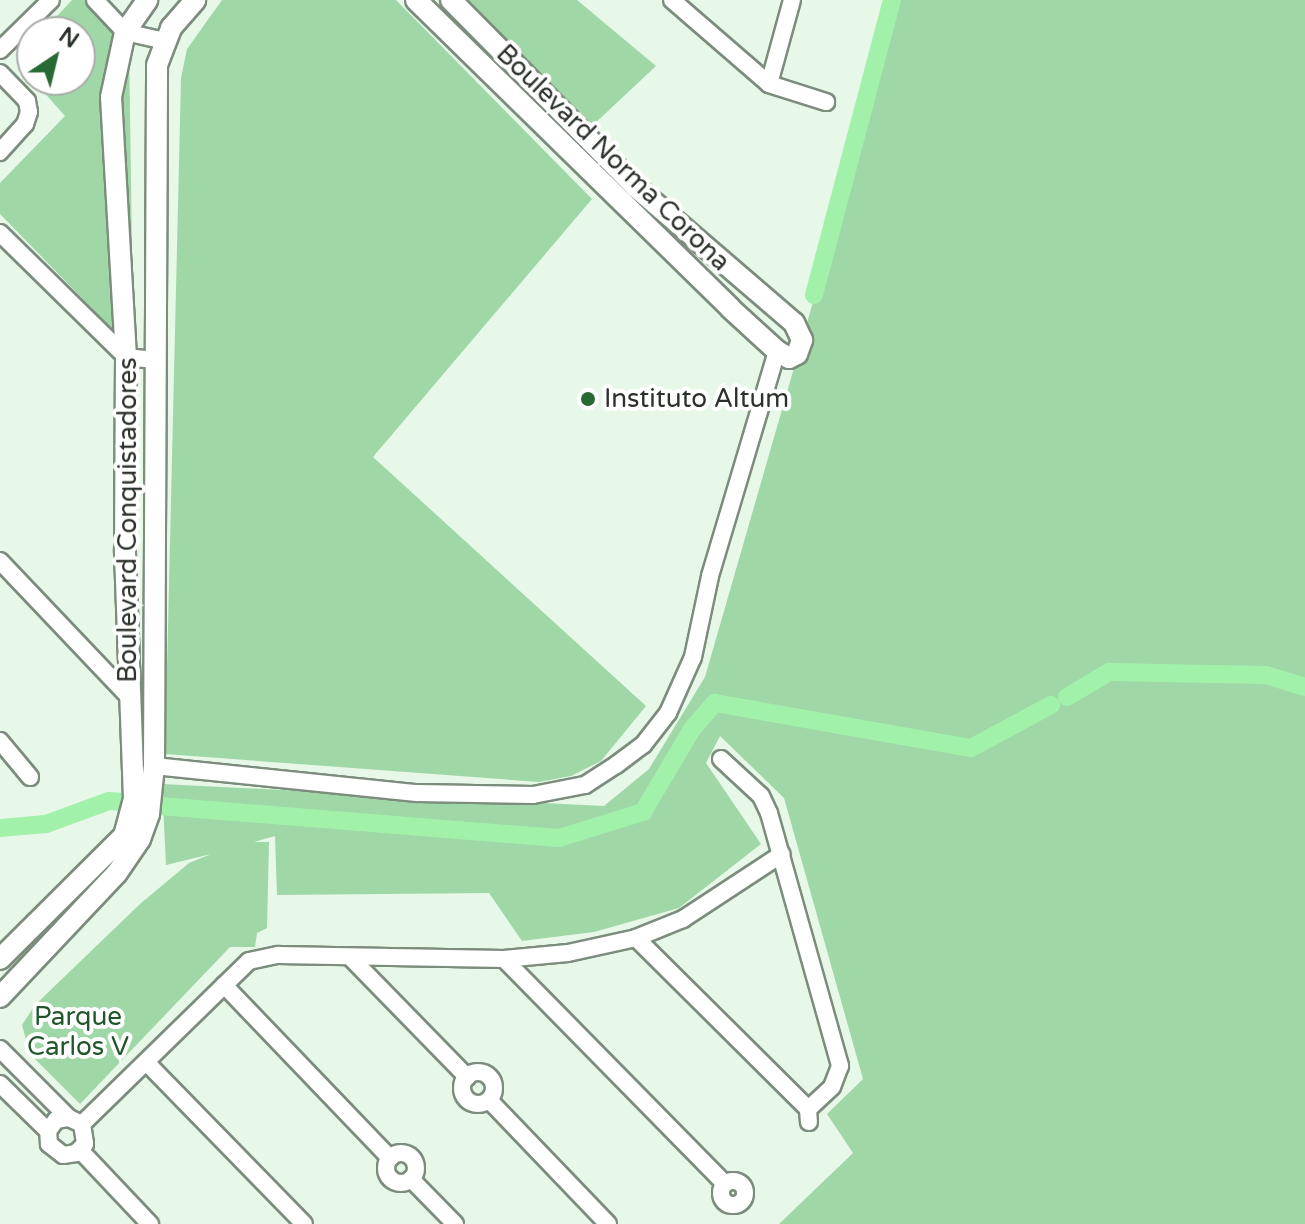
<!DOCTYPE html>
<html>
<head>
<meta charset="utf-8">
<style>
  body { margin:0 }
  #map { position:relative; width:1305px; height:1224px; overflow:hidden; background:#e7f8e8; font-family:"Varela Round",sans-serif }
  div>[style] { position:absolute }
  .green>* { inset:0; background:#a0d7a6 }
  .canal>* { height:18px; margin:-9px; padding:0 9px; transform-origin:9px; border-radius:9px; background:#a2f1ab }
  .roads { filter:drop-shadow(2px 0 #7c8c7d) drop-shadow(-2px 0 #7c8c7d) drop-shadow(0 2px #7c8c7d) drop-shadow(0 -2px #7c8c7d) }
  .minor>* { height:16px; margin:-8px; padding:0 8px; transform-origin:8px; border-radius:8px; background:#fff }
  .minor>.ring { margin:-8px; padding:0; box-sizing:content-box; background:none; border:16px solid #fff; border-radius:50% }
  .tertiary>* { height:20px; margin:-10px; padding:0 10px; transform-origin:10px; border-radius:10px; background:#fff }
  .dots>* { width:22px; height:22px; translate:-50% -50%; box-sizing:border-box; border:4px solid #fff; border-radius:50% }
  span { translate:-50% -50%; white-space:nowrap; text-align:center; line-height:1.15; -webkit-text-stroke:8px #fff; paint-order:stroke }
  .street-label { font-size:26px; color:#2b312b }
  .poi-label { font-size:26px; color:#2b312b }
  .left { translate:0 -50%; text-align:left }
  .park-label { font-size:26px; color:#21562b }
  .north { position:absolute; left:16px; top:16px; width:80px; height:80px; box-sizing:border-box; background:#fff; border:2px solid #aaadaa; border-radius:50%; rotate:35deg; font-size:22px; font-weight:700; line-height:32px; text-align:center; color:#2b312b }
  .north::after { content:''; display:block; margin:auto; width:28px; height:36px; background:#286a34; clip-path:polygon(50% 0,100% 100%,50% 72%,0 100%) }
</style>
</head>
<body>
<div id="map">
  <div class="green">
    <i style="clip-path:polygon(72px 0,88px 0,129px 46px,133px 316px,114px 331px,0 214px,0 183px,65px 116px,33px 80px,80px 80px,80px 32px,42px 32px)"></i>
    <i style="clip-path:polygon(222px 0,396px 0,592px 199px,373px 457px,646px 706px,601px 761px,571px 776px,539px 782px,165px 754px,181px 78px,187px 49px)"></i>
    <i style="clip-path:polygon(469px 0,577px 0,656px 66px,592px 126px)"></i>
    <i style="clip-path:polygon(900px 0,1305px 0,1305px 1224px,779px 1224px,853px 1153px,827px 1114px,863px 1079px,784px 798px,720px 736px,706px 763px,761px 844px,679px 908px,594px 932px,522px 941px,489px 893px,277px 895px,275px 836px,254px 842px,269px 842px,267px 928px,257px 933px,255px 947px,230px 947px,80px 1104px,30px 1054px,22px 1025px,35px 1005px,140px 904px,189px 863px,211px 854px,166px 865px,162px 784px,604px 806px,649px 769px,705px 677px)"></i>
  </div>
  <div class="canal">
    <i style="left:814px;top:295px;width:305px;rotate:-75.2deg"></i>
    <i style="left:1067px;top:697px;width:49px;rotate:-30.8deg"></i>
    <i style="left:1109px;top:672px;width:157px;rotate:1.1deg"></i>
    <i style="left:1266px;top:675px;width:41px;rotate:17.1deg"></i>
    <i style="left:160px;top:806px;width:400px;rotate:4.6deg"></i>
    <i style="left:559px;top:838px;width:88px;rotate:-17.2deg"></i>
    <i style="left:643px;top:812px;width:96px;rotate:-59.4deg"></i>
    <i style="left:692px;top:729px;width:35px;rotate:-49deg"></i>
    <i style="left:715px;top:703px;width:260px;rotate:10deg"></i>
    <i style="left:971px;top:748px;width:91px;rotate:-28.3deg"></i>
    <i style="left:0;top:828px;width:46px;rotate:-5deg"></i>
    <i style="left:46px;top:824px;width:67px;rotate:-20.1deg"></i>
    <i style="left:109px;top:801px;width:15px;rotate:4deg"></i>
  </div>
  <div class="roads">
    <div class="minor">
      <i style="left:95px;top:0;width:44px;rotate:46.8deg"></i>
      <i style="left:125px;top:32px;width:41px;rotate:12.7deg"></i>
      <i style="left:672px;top:0;width:128px;rotate:40.9deg"></i>
      <i style="left:769px;top:84px;width:60px;rotate:17.5deg"></i>
      <i style="left:0;top:50px;width:71px;rotate:-44.4deg"></i>
      <i style="left:0;top:73px;width:39px;rotate:46deg"></i>
      <i style="left:27px;top:101px;width:11px;rotate:80deg"></i>
      <i style="left:29px;top:112px;width:13px;rotate:108deg"></i>
      <i style="left:25px;top:124px;width:38px;rotate:132deg"></i>
      <i style="left:769px;top:84px;width:87px;rotate:-74.7deg"></i>
      <i style="left:0;top:233px;width:177px;rotate:44.5deg"></i>
      <i style="left:126px;top:357px;width:29px;rotate:6deg"></i>
      <i style="left:0;top:561px;width:189px;rotate:46.5deg"></i>
      <i style="left:0;top:741px;width:47px;rotate:50.2deg"></i>
      <i style="left:721px;top:759px;width:54px;rotate:42.8deg"></i>
      <i style="left:761px;top:796px;width:19px;rotate:65deg"></i>
      <i style="left:769px;top:813px;width:263px;rotate:74.3deg"></i>
      <i style="left:840px;top:1066px;width:22px;rotate:111deg"></i>
      <i style="left:832px;top:1087px;width:33px;rotate:137deg"></i>
      <i style="left:154px;top:766px;width:264px;rotate:5.9deg"></i>
      <i style="left:417px;top:793px;width:116px;rotate:1deg"></i>
      <i style="left:533px;top:795px;width:53px;rotate:-10.9deg"></i>
      <i style="left:585px;top:785px;width:37px;rotate:-33deg"></i>
      <i style="left:616px;top:765px;width:34px;rotate:-37deg"></i>
      <i style="left:643px;top:745px;width:41px;rotate:-52deg"></i>
      <i style="left:668px;top:713px;width:61px;rotate:-65.9deg"></i>
      <i style="left:693px;top:657px;width:83px;rotate:-78.1deg"></i>
      <i style="left:710px;top:576px;width:235px;rotate:-73.4deg"></i>
      <i style="left:636px;top:938px;width:243px;rotate:44.8deg"></i>
      <i style="left:808px;top:1109px;width:13px;rotate:86deg"></i>
      <i style="left:350px;top:957px;width:168px;rotate:45.7deg"></i>
      <i style="left:504px;top:959px;width:315px;rotate:45.5deg"></i>
      <i style="left:224px;top:985px;width:240px;rotate:46.2deg"></i>
      <i style="left:0;top:1049px;width:98px;rotate:45deg"></i>
      <i style="left:69px;top:1118px;width:14px;rotate:25deg"></i>
      <i style="left:82px;top:1124px;width:20px;rotate:81deg"></i>
      <i style="left:85px;top:1144px;width:13px;rotate:135deg"></i>
      <i style="left:76px;top:1153px;width:13px;rotate:171deg"></i>
      <i style="left:63px;top:1155px;width:18px;rotate:-142deg"></i>
      <i style="left:49px;top:1144px;width:13px;rotate:-94deg"></i>
      <i style="left:48px;top:1131px;width:14px;rotate:-54deg"></i>
      <i style="left:56px;top:1120px;width:13px;rotate:-9deg"></i>
      <i style="left:146px;top:1062px;width:226px;rotate:45.7deg"></i>
      <i class="ring" style="left:462px;top:1072px;width:16px;height:16px"></i>
      <i style="left:0;top:1084px;width:67px;rotate:44.4deg"></i>
      <i style="left:489px;top:1100px;width:172px;rotate:46.2deg"></i>
      <i style="left:82px;top:1124px;width:233px;rotate:-44.3deg"></i>
      <i style="left:249px;top:961px;width:30px;rotate:-12deg"></i>
      <i style="left:278px;top:955px;width:226px;rotate:1deg"></i>
      <i style="left:504px;top:959px;width:64px;rotate:-5.4deg"></i>
      <i style="left:568px;top:953px;width:70px;rotate:-12.4deg"></i>
      <i style="left:636px;top:938px;width:51px;rotate:-22deg"></i>
      <i style="left:683px;top:919px;width:118px;rotate:-33.3deg"></i>
      <i style="left:80px;top:1150px;width:102px;rotate:46.6deg"></i>
      <i class="ring" style="left:386px;top:1153px;width:14px;height:14px"></i>
      <i style="left:411px;top:1179px;width:63px;rotate:45.6deg"></i>
      <i class="ring" style="left:721px;top:1181px;width:8px;height:8px"></i>
    </div>
    <div class="tertiary">
      <i style="left:416px;top:0;width:440px;rotate:44.4deg"></i>
      <i style="left:730px;top:308px;width:64px;rotate:42.5deg"></i>
      <i style="left:777px;top:351px;width:14px;rotate:30deg"></i>
      <i style="left:789px;top:358px;width:9px;rotate:-27deg"></i>
      <i style="left:797px;top:354px;width:15px;rotate:-70deg"></i>
      <i style="left:802px;top:340px;width:19px;rotate:-115deg"></i>
      <i style="left:794px;top:323px;width:208px;rotate:-139.3deg"></i>
      <i style="left:636px;top:187px;width:263px;rotate:-134.7deg"></i>
      <i style="left:0;top:959px;width:175px;rotate:-44.8deg"></i>
      <i style="left:124px;top:836px;width:38px;rotate:-75deg"></i>
      <i style="left:134px;top:799px;width:250px;rotate:-92.1deg"></i>
      <i style="left:125px;top:549px;width:192px;rotate:-89.7deg"></i>
      <i style="left:126px;top:357px;width:260px;rotate:-93.3deg"></i>
      <i style="left:111px;top:97px;width:66px;rotate:-77.8deg"></i>
      <i style="left:125px;top:32px;width:39px;rotate:-55deg"></i>
      <i style="left:0;top:997px;width:170px;rotate:-46.7deg"></i>
      <i style="left:117px;top:873px;width:41px;rotate:-55.9deg"></i>
      <i style="left:140px;top:839px;width:27px;rotate:-70deg"></i>
      <i style="left:149px;top:814px;width:48px;rotate:-84.1deg"></i>
      <i style="left:154px;top:766px;width:701px;rotate:-89.75deg"></i>
      <i style="left:157px;top:65px;width:40px;rotate:-69deg"></i>
      <i style="left:171px;top:28px;width:37px;rotate:-49deg"></i>
    </div>
  </div>
  <div class="dots">
    <i style="left:588px;top:399px;background:#286a34"></i>
  </div>
  <div class="street-label">
    <span style="left:613px;top:158px;rotate:44deg">Boulevard Norma Corona</span>
    <span style="left:128px;top:520px;rotate:-90deg">Boulevard Conquistadores</span>
  </div>
  <div class="poi-label">
    <span class="left" style="left:604px;top:399px">Instituto Altum</span>
  </div>
  <div class="park-label">
    <span style="left:78px;top:1032px">Parque<br>Carlos V</span>
  </div>
  <div class="north">N</div>
</div>
</body>
</html>
